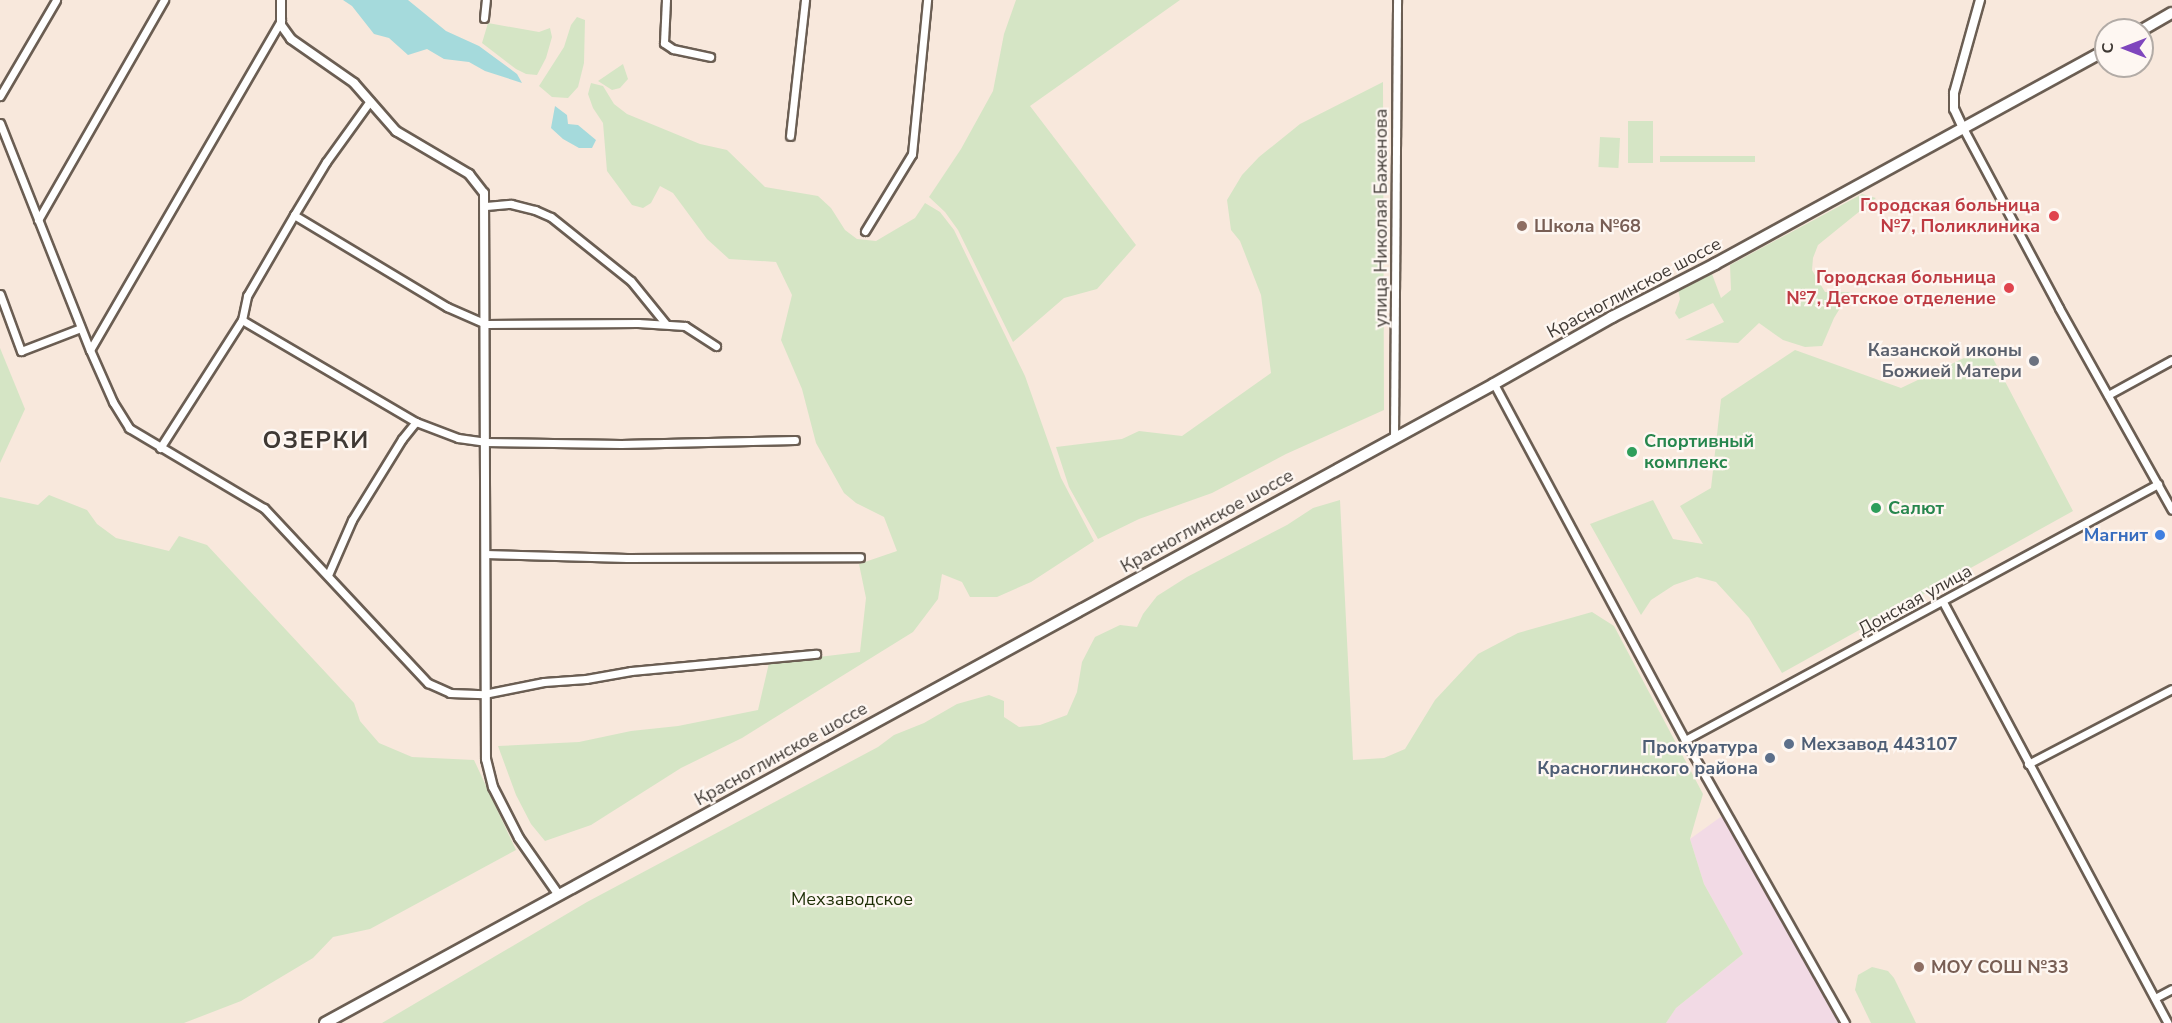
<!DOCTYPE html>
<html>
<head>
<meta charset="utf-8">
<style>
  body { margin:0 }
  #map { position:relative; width:2172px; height:1023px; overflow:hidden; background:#f8e8dc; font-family:"Nunito Sans",sans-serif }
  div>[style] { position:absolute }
  .industrial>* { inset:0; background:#f2dae5 }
  .green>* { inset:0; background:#d5e5c5; transform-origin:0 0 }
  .water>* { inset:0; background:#a5dadc }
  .roads { filter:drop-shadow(2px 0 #6b5e53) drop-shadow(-2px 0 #6b5e53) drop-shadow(0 2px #6b5e53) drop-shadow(0 -2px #6b5e53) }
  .minor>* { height:7px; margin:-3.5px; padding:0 3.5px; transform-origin:3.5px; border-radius:3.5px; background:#fff }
  .tertiary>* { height:8px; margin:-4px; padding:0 4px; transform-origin:4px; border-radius:4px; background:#fff }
  .primary>* { height:10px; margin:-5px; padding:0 5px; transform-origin:5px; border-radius:5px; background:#fff }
  .dots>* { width:16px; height:16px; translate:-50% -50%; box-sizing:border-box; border:3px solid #fef7f2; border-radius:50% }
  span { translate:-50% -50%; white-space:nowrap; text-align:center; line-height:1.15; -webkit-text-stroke:4.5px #fef7f2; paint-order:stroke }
  .health-label { font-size:18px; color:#be3a42; font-weight:700 }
  .right { translate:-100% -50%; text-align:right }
  .street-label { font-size:18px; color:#3f3934 }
  .education-label { font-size:18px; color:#785e54; font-weight:700 }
  .left { translate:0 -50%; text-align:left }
  .worship-label { font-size:18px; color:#5b616d; font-weight:700 }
  .leisure-label { font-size:18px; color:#27864d; font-weight:700 }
  .shop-label { font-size:18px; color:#366cbe; font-weight:700 }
  .service-label { font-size:18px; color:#4e5e75; font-weight:700 }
  .park-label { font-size:18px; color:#1e2f06 }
  .district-label { font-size:24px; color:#3f3934; font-weight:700; letter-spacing:1.5px }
  .north { position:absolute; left:2094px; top:18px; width:60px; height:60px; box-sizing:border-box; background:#fef7f2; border:2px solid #b2aba6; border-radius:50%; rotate:270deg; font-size:16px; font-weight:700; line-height:24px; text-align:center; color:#3f3934 }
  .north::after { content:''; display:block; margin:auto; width:21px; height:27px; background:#7f46bd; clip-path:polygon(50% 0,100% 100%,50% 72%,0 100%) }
</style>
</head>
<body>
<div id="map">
  <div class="industrial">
    <i style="clip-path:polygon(1722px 816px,1758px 874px,1838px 1023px,1666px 1023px,1676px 1008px,1743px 954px,1704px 884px,1690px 839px)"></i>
  </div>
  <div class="green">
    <i style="clip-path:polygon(1016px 0,1180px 0,1030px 106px,1136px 245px,1097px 289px,1064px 298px,1013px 342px,958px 230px,945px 212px,929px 197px,961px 149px,993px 91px,1004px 34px)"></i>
    <i style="clip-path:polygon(577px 17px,585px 20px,584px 63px,578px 87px,568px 98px,552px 97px,539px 86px,564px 47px,571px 25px)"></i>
    <i style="clip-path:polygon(488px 23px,539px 32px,550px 28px,552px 37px,546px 58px,537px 75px,526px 74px,516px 69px,482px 43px)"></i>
    <i style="clip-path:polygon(623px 64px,628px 79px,620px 88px,612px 90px,598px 81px)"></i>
    <i style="clip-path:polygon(1383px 82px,1384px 410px,1286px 454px,1212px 493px,1139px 519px,1098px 539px,1069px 487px,1056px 447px,1122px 439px,1139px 431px,1182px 436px,1271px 373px,1261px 295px,1240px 241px,1231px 230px,1227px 200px,1242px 175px,1259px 157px,1300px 124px)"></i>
    <i style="clip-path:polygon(591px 83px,603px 86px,614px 104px,627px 114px,700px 144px,727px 150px,765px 187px,818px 196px,831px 208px,845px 230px,857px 239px,876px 241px,915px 218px,925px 203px,940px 212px,954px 230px,1025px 376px,1061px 478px,1094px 541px,1031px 582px,997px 597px,970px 597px,962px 582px,942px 574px,938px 599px,913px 632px,742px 738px,681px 768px,591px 825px,545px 841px,531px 824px,516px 795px,498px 746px,579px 742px,631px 731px,678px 726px,758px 710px,769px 663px,860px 652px,866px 598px,859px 564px,897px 551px,884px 517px,856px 503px,844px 493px,816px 443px,802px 389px,781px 340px,792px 295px,776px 262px,729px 259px,707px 239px,673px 193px,660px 186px,651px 203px,643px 208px,632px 205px,607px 171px,603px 123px,593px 108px,588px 94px)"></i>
    <i style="left:1628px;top:121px;width:25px;height:42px"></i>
    <i style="left:1600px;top:137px;width:20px;height:30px;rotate:3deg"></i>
    <i style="left:1660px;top:156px;width:95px;height:6px"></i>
    <i style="clip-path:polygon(1862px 194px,1876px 198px,1818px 245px,1813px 258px,1812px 270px,1825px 292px,1850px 292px,1834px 318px,1822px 346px,1805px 347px,1783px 340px,1759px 323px,1738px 343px,1685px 340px,1724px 322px,1713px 303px,1679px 319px,1675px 313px,1680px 299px,1678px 289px,1712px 274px,1721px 298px,1731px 290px,1730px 265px)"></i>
    <i style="clip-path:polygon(1987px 347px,2073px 511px,1782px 673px,1749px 618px,1716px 582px,1697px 577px,1674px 585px,1651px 600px,1641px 615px,1590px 524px,1653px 500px,1673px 539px,1703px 544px,1680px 506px,1711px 488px,1721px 399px,1795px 350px,1901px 388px)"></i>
    <i style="clip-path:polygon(0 348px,25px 409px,0 463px)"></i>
    <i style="clip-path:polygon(49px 495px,87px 510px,97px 524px,116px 538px,169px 551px,179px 536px,207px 545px,354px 703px,360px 721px,379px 743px,412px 757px,474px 760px,516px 850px,370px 929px,333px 937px,313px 958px,241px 1001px,184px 1023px,0 1023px,0 497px,38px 505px)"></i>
    <i style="clip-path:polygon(1340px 500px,1353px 760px,1384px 758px,1405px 749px,1435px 700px,1478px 654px,1518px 633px,1592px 612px,1614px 626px,1703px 794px,1690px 839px,1704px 884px,1743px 954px,1676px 1008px,1666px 1023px,382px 1023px,587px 902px,878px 747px,894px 735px,924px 723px,957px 704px,989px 695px,1004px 701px,1004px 717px,1019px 727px,1040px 725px,1067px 715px,1077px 692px,1082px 662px,1095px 637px,1120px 625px,1137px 627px,1143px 614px,1157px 596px,1187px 577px,1287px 525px,1313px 508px)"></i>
    <i style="clip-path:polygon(1872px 967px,1888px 971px,1894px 978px,1916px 1023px,1871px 1023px,1855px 990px,1858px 975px)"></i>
  </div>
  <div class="water">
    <i style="clip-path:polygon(343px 0,408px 0,446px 31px,479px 46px,517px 74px,522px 83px,485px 71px,469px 62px,444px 59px,427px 49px,408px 55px,389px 38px,374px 34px,352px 6px)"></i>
    <i style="clip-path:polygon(555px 106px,567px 115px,568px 124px,578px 125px,596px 140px,592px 148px,579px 148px,563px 139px,551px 128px)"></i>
  </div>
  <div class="roads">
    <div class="minor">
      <i style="left:666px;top:0;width:43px;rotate:92.7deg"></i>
      <i style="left:664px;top:43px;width:11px;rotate:34deg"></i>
      <i style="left:673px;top:49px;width:38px;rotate:12deg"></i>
      <i style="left:484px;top:18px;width:18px;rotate:-84deg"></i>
      <i style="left:0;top:96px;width:111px;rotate:-59.7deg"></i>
      <i style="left:0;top:123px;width:244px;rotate:68.4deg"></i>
      <i style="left:90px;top:350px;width:57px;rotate:66.1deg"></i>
      <i style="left:113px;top:402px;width:31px;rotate:58deg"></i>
      <i style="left:129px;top:428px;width:157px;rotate:30.7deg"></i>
      <i style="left:264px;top:508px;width:240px;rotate:46.9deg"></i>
      <i style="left:428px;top:683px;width:24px;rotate:24deg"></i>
      <i style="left:450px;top:693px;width:34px;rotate:2deg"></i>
      <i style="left:484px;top:694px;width:61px;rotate:-11.3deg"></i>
      <i style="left:544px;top:682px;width:42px;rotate:-4.1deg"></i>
      <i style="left:586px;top:679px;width:46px;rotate:-10.1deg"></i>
      <i style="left:631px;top:671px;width:186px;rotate:-5.3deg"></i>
      <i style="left:1963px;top:128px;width:204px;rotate:61.9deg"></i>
      <i style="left:2059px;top:308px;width:231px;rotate:60.8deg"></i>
      <i style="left:790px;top:136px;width:137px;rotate:-83.7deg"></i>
      <i style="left:486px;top:206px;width:25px;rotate:-5deg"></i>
      <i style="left:511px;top:204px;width:25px;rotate:14deg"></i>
      <i style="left:535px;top:210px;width:17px;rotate:24deg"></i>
      <i style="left:551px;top:217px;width:102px;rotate:38.7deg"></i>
      <i style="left:631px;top:281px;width:55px;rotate:50.9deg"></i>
      <i style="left:294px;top:215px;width:179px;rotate:31deg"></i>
      <i style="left:447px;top:307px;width:43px;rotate:23.6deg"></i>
      <i style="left:486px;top:324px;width:152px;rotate:-0.4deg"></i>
      <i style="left:638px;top:323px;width:47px;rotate:3.7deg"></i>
      <i style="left:685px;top:326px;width:37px;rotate:33deg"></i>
      <i style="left:38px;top:220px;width:254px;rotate:-60.2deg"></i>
      <i style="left:865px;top:231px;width:90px;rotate:-58.6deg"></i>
      <i style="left:912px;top:154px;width:155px;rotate:-84.4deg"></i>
      <i style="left:0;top:294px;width:61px;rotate:69.8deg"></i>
      <i style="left:21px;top:351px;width:64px;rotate:-21deg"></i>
      <i style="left:242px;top:320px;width:202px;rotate:30.4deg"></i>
      <i style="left:416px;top:422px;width:45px;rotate:20.9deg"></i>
      <i style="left:458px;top:438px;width:27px;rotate:8deg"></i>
      <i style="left:485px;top:442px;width:136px;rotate:0.8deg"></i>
      <i style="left:621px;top:444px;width:174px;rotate:-1.3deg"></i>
      <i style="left:90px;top:350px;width:381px;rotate:-59.9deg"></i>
      <i style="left:1494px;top:384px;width:404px;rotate:61.8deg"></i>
      <i style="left:1685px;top:740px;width:325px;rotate:60.5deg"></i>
      <i style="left:2108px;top:395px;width:73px;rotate:-28.7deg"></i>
      <i style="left:1394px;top:437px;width:437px;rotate:-89.6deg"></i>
      <i style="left:160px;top:448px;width:152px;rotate:-57.4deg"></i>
      <i style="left:242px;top:320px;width:25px;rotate:-78deg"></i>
      <i style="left:247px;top:296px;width:94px;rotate:-59.9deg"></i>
      <i style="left:294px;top:215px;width:62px;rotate:-58.9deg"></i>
      <i style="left:326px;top:162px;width:75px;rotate:-54.2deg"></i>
      <i style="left:485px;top:554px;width:142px;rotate:1.6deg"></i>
      <i style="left:627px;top:558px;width:233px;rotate:-0.2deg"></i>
      <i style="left:328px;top:575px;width:60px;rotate:-66.4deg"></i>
      <i style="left:352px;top:520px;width:95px;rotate:-58.3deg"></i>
      <i style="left:402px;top:439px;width:22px;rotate:-51deg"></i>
      <i style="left:1943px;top:602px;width:477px;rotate:61.9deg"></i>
      <i style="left:1685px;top:740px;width:538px;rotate:-28.42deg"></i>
      <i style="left:2028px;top:764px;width:162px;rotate:-27.5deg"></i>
      <i style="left:2155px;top:998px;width:19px;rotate:-28deg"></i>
    </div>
    <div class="tertiary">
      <i style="left:281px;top:0;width:25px;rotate:90deg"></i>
      <i style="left:281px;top:25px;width:17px;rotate:54deg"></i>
      <i style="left:291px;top:39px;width:77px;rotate:34.9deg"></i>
      <i style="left:354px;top:83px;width:64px;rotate:48.8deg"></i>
      <i style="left:396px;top:131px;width:85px;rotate:30.5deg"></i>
      <i style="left:469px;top:174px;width:24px;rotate:52deg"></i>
      <i style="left:484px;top:193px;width:566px;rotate:89.8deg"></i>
      <i style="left:486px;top:759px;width:29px;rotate:76deg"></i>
      <i style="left:493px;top:787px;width:57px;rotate:63deg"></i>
      <i style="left:519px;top:838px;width:68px;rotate:55.1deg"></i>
      <i style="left:1963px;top:128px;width:21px;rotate:-115deg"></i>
      <i style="left:1954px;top:109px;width:16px;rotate:-90deg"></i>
      <i style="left:1954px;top:93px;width:97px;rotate:-74.4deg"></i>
    </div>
    <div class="primary">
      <i style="left:2142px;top:30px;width:34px;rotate:-30deg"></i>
      <i style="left:325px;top:1023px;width:1332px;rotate:-28.66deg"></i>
      <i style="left:1494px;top:384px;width:136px;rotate:-29.6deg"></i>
      <i style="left:1612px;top:317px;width:116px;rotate:-27.2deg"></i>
      <i style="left:1715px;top:264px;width:446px;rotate:-28.7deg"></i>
    </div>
  </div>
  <div class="dots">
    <i style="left:2054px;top:216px;background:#e0444e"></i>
    <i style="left:1522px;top:226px;background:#8d6e63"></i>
    <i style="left:2009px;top:288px;background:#e0444e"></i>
    <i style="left:2034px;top:361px;background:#6b7280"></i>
    <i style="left:1632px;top:452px;background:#2e9e5b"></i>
    <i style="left:1876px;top:508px;background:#2e9e5b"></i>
    <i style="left:2160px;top:535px;background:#3f7fe0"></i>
    <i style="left:1789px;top:744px;background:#5c6f8a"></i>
    <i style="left:1770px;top:758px;background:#5c6f8a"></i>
    <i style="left:1919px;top:967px;background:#8d6e63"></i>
  </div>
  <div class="health-label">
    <span class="right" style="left:2040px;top:216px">Городская больница<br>№7, Поликлиника</span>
    <span class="right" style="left:1996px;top:288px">Городская больница<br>№7, Детское отделение</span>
  </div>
  <div class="street-label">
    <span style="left:1381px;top:218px;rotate:-90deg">улица Николая Баженова</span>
    <span style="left:1634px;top:288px;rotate:-28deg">Красноглинское шоссе</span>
    <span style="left:1207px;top:521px;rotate:-29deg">Красноглинское шоссе</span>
    <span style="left:1915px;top:600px;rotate:-29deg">Донская улица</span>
    <span style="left:781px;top:754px;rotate:-29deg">Красноглинское шоссе</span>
  </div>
  <div class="education-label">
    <span class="left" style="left:1534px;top:226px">Школа №68</span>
    <span class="left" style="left:1931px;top:967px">МОУ СОШ №33</span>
  </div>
  <div class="worship-label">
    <span class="right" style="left:2022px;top:361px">Казанской иконы<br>Божией Матери</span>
  </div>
  <div class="leisure-label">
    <span class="left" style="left:1644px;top:452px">Спортивный<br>комплекс</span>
    <span class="left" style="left:1888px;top:508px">Салют</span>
  </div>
  <div class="shop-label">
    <span class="right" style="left:2148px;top:535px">Магнит</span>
  </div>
  <div class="service-label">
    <span class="left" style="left:1801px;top:744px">Мехзавод 443107</span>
    <span class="right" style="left:1758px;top:758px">Прокуратура<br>Красноглинского района</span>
  </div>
  <div class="park-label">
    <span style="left:852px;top:899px">Мехзаводское</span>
  </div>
  <div class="district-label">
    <span style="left:316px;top:441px">ОЗЕРКИ</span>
  </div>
  <div class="north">С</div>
</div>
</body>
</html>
